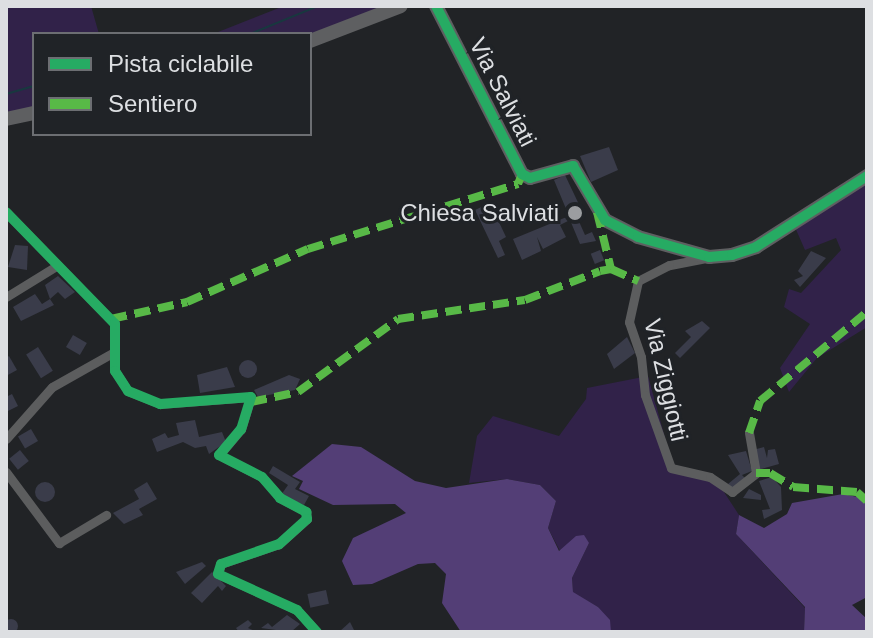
<!DOCTYPE html>
<html>
<head>
<meta charset="utf-8">
<style>
  body { margin:0 }
  #map { position:relative; width:873px; height:638px; overflow:hidden; background:#212326; font-family:Helvetica,sans-serif }
  div>[style] { position:absolute }
  .green>* { inset:0; background:#312249 }
  .forest>* { inset:0; background:#533e76 }
  .stream>* { height:2px; margin:-1px; padding:0 1px; transform-origin:1px; border-radius:1px; background:#18383f }
  .building>* { inset:0; background:#3a3c4a; transform-origin:0 0 }
  .round { border-radius:50% }
  .street>* { height:9px; margin:-4.5px; padding:0 4.5px; transform-origin:4.5px; border-radius:4.5px; background:#5c5d5e }
  .secondary>* { height:14px; margin:-7px; padding:0 7px; transform-origin:7px; border-radius:7px; background:#5e5f61 }
  .quiet>* { height:8px; margin-top:-4px; transform-origin:0; background:repeating-linear-gradient(90deg,#58b947 0 16px,transparent 0 24px) }
  .cycleway>* { height:10px; margin:-5px; padding:0 5px; transform-origin:5px; border-radius:5px; background:#26ab63 }
  .dots>* { width:22px; height:22px; translate:-50% -50%; box-sizing:border-box; border:4px solid #202327; border-radius:50% }
  span { translate:-50% -50%; white-space:nowrap; text-align:center; line-height:1.15; -webkit-text-stroke:6px #202327; paint-order:stroke }
  .street-label { font-size:24px; color:#dddfe2 }
  .poi-label { font-size:24px; color:#dddfe2 }
  .right { translate:-100% -50%; text-align:right }
  .frame { position:absolute; inset:0; border:8px solid #dddfe2; pointer-events:none }
  .legend { position:absolute; left:32px; top:32px; width:280px; height:104px; box-sizing:border-box; background:#202327; border:2px solid #6c6e72; margin:0; padding:10px 14px; list-style:none; font-size:24px; color:#dddfe2 }
  .legend li { display:flex; align-items:center; gap:16px; height:40px }
  .legend b { width:40px; border:2px solid #6c6e72 }
</style>
</head>
<body>
<div id="map">
  <div class="green">
    <i style="clip-path:polygon(6px 6px,91px 6px,99px 34px,34px 34px,34px 117px,6px 122px)"></i>
    <i style="clip-path:polygon(284px 6px,404px 6px,310px 34px,213px 34px)"></i>
    <i style="clip-path:polygon(867px 174px,867px 327px,817px 358px,789px 392px,780px 368px,810px 324px,784px 307px,789px 289px,801px 293px,841px 250px,836px 238px,805px 250px,794px 225px)"></i>
    <i style="clip-path:polygon(648px 376px,673px 467px,720px 486px,739px 515px,736px 534px,805px 608px,804px 632px,611px 632px,598px 607px,573px 593px,572px 578px,589px 543px,560px 551px,548px 528px,556px 501px,540px 485px,507px 479px,469px 483px,477px 436px,493px 416px,559px 436px,586px 399px,587px 388px)"></i>
  </div>
  <div class="forest">
    <i style="clip-path:polygon(332px 444px,361px 447px,415px 481px,446px 488px,507px 479px,540px 485px,556px 501px,548px 528px,559px 551px,576px 536px,584px 535px,589px 543px,572px 578px,573px 592px,598px 607px,610px 620px,611px 632px,461px 632px,442px 603px,446px 574px,435px 563px,418px 564px,372px 584px,353px 585px,342px 561px,353px 538px,406px 513px,395px 504px,333px 505px,299px 489px,303px 481px,292px 476px)"></i>
    <i style="clip-path:polygon(843px 494px,867px 499px,867px 597px,852px 605px,867px 619px,867px 632px,804px 632px,805px 607px,736px 534px,739px 515px,764px 528px,787px 514px,792px 503px)"></i>
  </div>
  <div class="stream">
    <i style="left:250px;top:34px;width:74px;rotate:-22.4deg"></i>
    <i style="left:6px;top:94px;width:29px;rotate:-16deg"></i>
  </div>
  <div class="building">
    <i style="clip-path:polygon(609px 147px,618px 170px,591px 182px,580px 156px)"></i>
    <i style="clip-path:polygon(565px 175px,584px 215px,577px 217px,585px 235px,592px 232px,596px 241px,580px 244px,570px 220px,560px 225px,566px 237px,543px 249px,537px 237px,541px 251px,522px 260px,513px 239px,569px 216px,554px 180px)"></i>
    <i style="clip-path:polygon(490px 203px,506px 237px,499px 241px,505px 255px,498px 258px,475px 210px)"></i>
    <i style="clip-path:polygon(15px 245px,28px 246px,27px 270px,8px 267px)"></i>
    <i style="left:600px;top:250px;width:11px;height:10px;rotate:68deg"></i>
    <i style="clip-path:polygon(811px 251px,826px 258px,800px 287px,794px 280px,803px 276px,798px 271px)"></i>
    <i style="clip-path:polygon(58px 276px,75px 292px,65px 299px,58px 292px,50px 299px,45px 285px)"></i>
    <i style="clip-path:polygon(35px 294px,42px 304px,50px 299px,54px 305px,21px 321px,13px 307px)"></i>
    <i style="clip-path:polygon(702px 321px,710px 328px,680px 358px,675px 353px,691px 337px,685px 331px)"></i>
    <i style="left:73px;top:335px;width:16px;height:14px;rotate:30deg"></i>
    <i style="clip-path:polygon(627px 337px,635px 353px,614px 369px,607px 354px)"></i>
    <i style="left:38px;top:347px;width:28px;height:14px;rotate:58deg"></i>
    <i style="clip-path:polygon(9px 356px,17px 370px,6px 376px,6px 358px)"></i>
    <i class="round" style="left:239px;top:360px;width:18px;height:18px"></i>
    <i style="clip-path:polygon(227px 367px,235px 387px,200px 393px,197px 375px)"></i>
    <i style="clip-path:polygon(289px 375px,300px 379px,295px 390px,258px 397px,254px 390px)"></i>
    <i style="clip-path:polygon(12px 394px,18px 406px,6px 412px,6px 397px)"></i>
    <i style="clip-path:polygon(195px 420px,199px 437px,222px 432px,226px 442px,209px 454px,206px 446px,195px 448px,183px 442px,157px 452px,152px 439px,165px 433px,168px 438px,179px 435px,176px 423px)"></i>
    <i style="left:31px;top:429px;width:14px;height:15px;rotate:60deg"></i>
    <i style="clip-path:polygon(764px 447px,767px 458px,768px 450px,775px 449px,779px 464px,758px 470px,753px 450px)"></i>
    <i style="left:20px;top:450px;width:14px;height:14px;rotate:51deg"></i>
    <i style="clip-path:polygon(746px 451px,752px 471px,742px 475px,745px 478px,735px 490px,728px 484px,740px 474px,728px 455px)"></i>
    <i style="clip-path:polygon(273px 466px,300px 482px,295px 489px,309px 496px,304px 505px,281px 495px,288px 485px,269px 473px)"></i>
    <i style="clip-path:polygon(772px 477px,781px 487px,782px 510px,764px 519px,762px 510px,770px 509px,759px 481px)"></i>
    <i style="clip-path:polygon(147px 482px,157px 499px,139px 509px,143px 515px,124px 524px,113px 513px,139px 499px,134px 490px)"></i>
    <i class="round" style="left:35px;top:482px;width:20px;height:20px"></i>
    <i style="clip-path:polygon(749px 489px,761px 495px,761px 500px,743px 498px)"></i>
    <i style="clip-path:polygon(202px 562px,206px 566px,185px 584px,176px 572px)"></i>
    <i style="clip-path:polygon(212px 572px,226px 586px,222px 591px,218px 586px,202px 603px,191px 593px)"></i>
    <i style="left:326px;top:590px;width:14px;height:19px;rotate:78deg"></i>
    <i style="clip-path:polygon(287px 615px,300px 624px,291px 632px,261px 628px,268px 623px,272px 627px)"></i>
    <i class="round" style="left:4px;top:619px;width:14px;height:14px"></i>
    <i style="clip-path:polygon(248px 620px,252px 624px,248px 628px,257px 632px,239px 632px,236px 628px)"></i>
    <i style="clip-path:polygon(350px 622px,355px 632px,339px 632px)"></i>
  </div>
  <div class="street">
    <i style="left:6px;top:212px;width:156px;rotate:45.8deg"></i>
    <i style="left:115px;top:324px;width:47px;rotate:90deg"></i>
    <i style="left:115px;top:371px;width:24px;rotate:57deg"></i>
    <i style="left:128px;top:391px;width:35px;rotate:22deg"></i>
    <i style="left:160px;top:404px;width:91px;rotate:-4.4deg"></i>
    <i style="left:251px;top:397px;width:34px;rotate:107deg"></i>
    <i style="left:241px;top:429px;width:34px;rotate:130deg"></i>
    <i style="left:219px;top:455px;width:48px;rotate:27.1deg"></i>
    <i style="left:262px;top:477px;width:28px;rotate:49deg"></i>
    <i style="left:280px;top:498px;width:30px;rotate:28deg"></i>
    <i style="left:306px;top:512px;width:7px;rotate:82deg"></i>
    <i style="left:307px;top:519px;width:38px;rotate:138deg"></i>
    <i style="left:279px;top:544px;width:61px;rotate:161deg"></i>
    <i style="left:221px;top:564px;width:10px;rotate:107deg"></i>
    <i style="left:218px;top:574px;width:87px;rotate:24.5deg"></i>
    <i style="left:297px;top:610px;width:30px;rotate:48deg"></i>
    <i style="left:706px;top:258px;width:38px;rotate:169deg"></i>
    <i style="left:669px;top:265px;width:35px;rotate:153deg"></i>
    <i style="left:638px;top:281px;width:42px;rotate:102.4deg"></i>
    <i style="left:629px;top:322px;width:37px;rotate:71deg"></i>
    <i style="left:641px;top:357px;width:38px;rotate:84deg"></i>
    <i style="left:645px;top:395px;width:77px;rotate:70.4deg"></i>
    <i style="left:671px;top:468px;width:40px;rotate:13deg"></i>
    <i style="left:710px;top:477px;width:27px;rotate:34deg"></i>
    <i style="left:732px;top:492px;width:31px;rotate:-38deg"></i>
    <i style="left:756px;top:473px;width:41px;rotate:-99.9deg"></i>
    <i style="left:6px;top:297px;width:61px;rotate:-31.6deg"></i>
    <i style="left:6px;top:439px;width:69px;rotate:-48.5deg"></i>
    <i style="left:52px;top:387px;width:71px;rotate:-29.4deg"></i>
    <i style="left:6px;top:472px;width:89px;rotate:53.3deg"></i>
    <i style="left:59px;top:543px;width:55px;rotate:-30.8deg"></i>
  </div>
  <div class="secondary">
    <i style="left:436px;top:6px;width:189px;rotate:62.9deg"></i>
    <i style="left:522px;top:174px;width:9px;rotate:27deg"></i>
    <i style="left:530px;top:178px;width:45px;rotate:-15.6deg"></i>
    <i style="left:573px;top:166px;width:63px;rotate:59.3deg"></i>
    <i style="left:605px;top:220px;width:37px;rotate:27deg"></i>
    <i style="left:638px;top:237px;width:74px;rotate:15.7deg"></i>
    <i style="left:709px;top:257px;width:23px;rotate:-5deg"></i>
    <i style="left:732px;top:255px;width:25px;rotate:-18deg"></i>
    <i style="left:756px;top:247px;width:132px;rotate:-32.6deg"></i>
    <i style="left:310px;top:41px;width:97px;rotate:-21deg"></i>
    <i style="left:6px;top:119px;width:29px;rotate:-12deg"></i>
  </div>
  <div class="quiet">
    <i style="left:597px;top:212px;width:59px;rotate:76.2deg"></i>
    <i style="left:111px;top:319px;width:78px;rotate:-12.6deg"></i>
    <i style="left:187px;top:302px;width:132px;rotate:-23.7deg"></i>
    <i style="left:308px;top:249px;width:220px;rotate:-17.2deg"></i>
    <i style="left:518px;top:184px;width:11px;rotate:-68deg"></i>
    <i style="left:251px;top:402px;width:48px;rotate:-12deg"></i>
    <i style="left:298px;top:392px;width:124px;rotate:-36.1deg"></i>
    <i style="left:398px;top:319px;width:128px;rotate:-8.5deg"></i>
    <i style="left:525px;top:300px;width:80px;rotate:-21.1deg"></i>
    <i style="left:600px;top:271px;width:11px;rotate:-10deg"></i>
    <i style="left:611px;top:269px;width:30px;rotate:24deg"></i>
    <i style="left:749px;top:433px;width:34px;rotate:-71deg"></i>
    <i style="left:760px;top:401px;width:139px;rotate:-39.8deg"></i>
    <i style="left:756px;top:473px;width:14px"></i>
    <i style="left:770px;top:473px;width:27px;rotate:31deg"></i>
    <i style="left:793px;top:487px;width:64px;rotate:4.5deg"></i>
    <i style="left:857px;top:492px;width:13px;rotate:42deg"></i>
  </div>
  <div class="cycleway">
    <i style="left:436px;top:6px;width:189px;rotate:62.9deg"></i>
    <i style="left:522px;top:174px;width:9px;rotate:27deg"></i>
    <i style="left:530px;top:178px;width:45px;rotate:-15.6deg"></i>
    <i style="left:573px;top:166px;width:63px;rotate:59.3deg"></i>
    <i style="left:605px;top:220px;width:37px;rotate:27deg"></i>
    <i style="left:638px;top:237px;width:74px;rotate:15.7deg"></i>
    <i style="left:709px;top:257px;width:23px;rotate:-5deg"></i>
    <i style="left:732px;top:255px;width:25px;rotate:-18deg"></i>
    <i style="left:756px;top:247px;width:132px;rotate:-32.6deg"></i>
    <i style="left:6px;top:212px;width:156px;rotate:45.8deg"></i>
    <i style="left:115px;top:324px;width:47px;rotate:90deg"></i>
    <i style="left:115px;top:371px;width:24px;rotate:57deg"></i>
    <i style="left:128px;top:391px;width:35px;rotate:22deg"></i>
    <i style="left:160px;top:404px;width:91px;rotate:-4.4deg"></i>
    <i style="left:251px;top:397px;width:34px;rotate:107deg"></i>
    <i style="left:241px;top:429px;width:34px;rotate:130deg"></i>
    <i style="left:219px;top:455px;width:48px;rotate:27.1deg"></i>
    <i style="left:262px;top:477px;width:28px;rotate:49deg"></i>
    <i style="left:280px;top:498px;width:30px;rotate:28deg"></i>
    <i style="left:306px;top:512px;width:7px;rotate:82deg"></i>
    <i style="left:307px;top:519px;width:38px;rotate:138deg"></i>
    <i style="left:279px;top:544px;width:61px;rotate:161deg"></i>
    <i style="left:221px;top:564px;width:10px;rotate:107deg"></i>
    <i style="left:218px;top:574px;width:87px;rotate:24.5deg"></i>
    <i style="left:297px;top:610px;width:30px;rotate:48deg"></i>
  </div>
  <div class="dots">
    <i style="left:575px;top:213px;background:#9b9da0"></i>
  </div>
  <div class="street-label">
    <span style="left:503px;top:92px;rotate:63deg">Via Salviati</span>
    <span style="left:666px;top:380px;rotate:77deg">Via Ziggiotti</span>
  </div>
  <div class="poi-label">
    <span class="right" style="left:559px;top:213px">Chiesa Salviati</span>
  </div>
  <div class="frame"></div>
  <ul class="legend">
  <li><b style="height:10px;background:#26ab63"></b>Pista ciclabile</li>
  <li><b style="height:10px;background:#58b947"></b>Sentiero</li>
  </ul>
</div>
</body>
</html>
